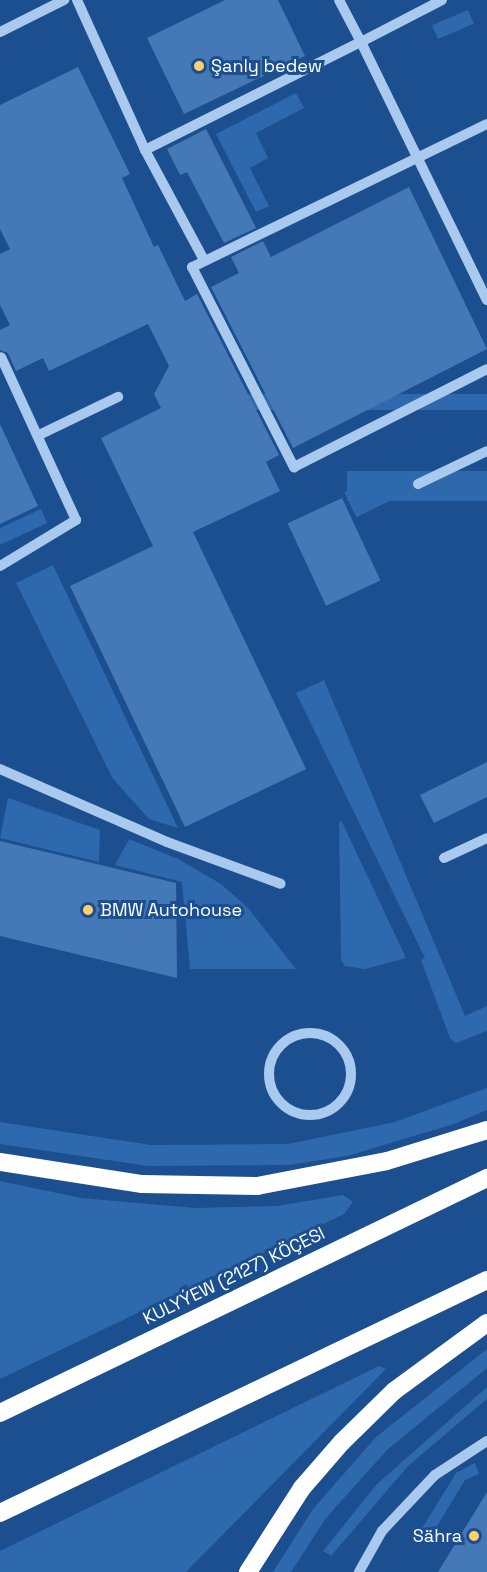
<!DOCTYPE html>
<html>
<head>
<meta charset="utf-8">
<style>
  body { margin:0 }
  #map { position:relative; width:487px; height:1572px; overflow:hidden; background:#1b4f8f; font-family:"Space Grotesk",sans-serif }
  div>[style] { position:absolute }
  .green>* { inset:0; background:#2e69ad; transform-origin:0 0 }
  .building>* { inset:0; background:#4478b7; transform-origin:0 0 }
  .minor>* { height:10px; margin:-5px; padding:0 5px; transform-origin:5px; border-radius:5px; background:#a9c9ee }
  .minor>.ring { margin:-5px; padding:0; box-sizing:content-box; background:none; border:10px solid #a9c9ee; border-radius:50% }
  .highway>* { height:18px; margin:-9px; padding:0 9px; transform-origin:9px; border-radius:9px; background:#fff }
  .dots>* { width:16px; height:16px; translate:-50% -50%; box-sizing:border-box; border:3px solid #1b4f8f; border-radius:50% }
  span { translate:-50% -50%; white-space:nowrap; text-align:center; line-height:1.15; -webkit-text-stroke:6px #1b4f8f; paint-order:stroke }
  .poi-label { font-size:18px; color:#fff }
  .left { translate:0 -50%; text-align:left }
  .right { translate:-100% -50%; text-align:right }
  .street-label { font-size:18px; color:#fff }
</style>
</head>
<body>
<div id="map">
  <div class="green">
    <i style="left:468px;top:10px;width:15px;height:39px;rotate:67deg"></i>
    <i style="clip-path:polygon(296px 93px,304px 108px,256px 133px,268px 158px,250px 168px,269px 206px,256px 212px,216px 134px)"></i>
    <i style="left:487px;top:394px;width:16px;height:301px;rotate:90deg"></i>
    <i style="left:487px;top:471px;width:30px;height:140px;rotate:90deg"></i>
    <i style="left:381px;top:474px;width:28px;height:41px;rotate:64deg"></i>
    <i style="clip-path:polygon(41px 509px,47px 523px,0 545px,0 528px)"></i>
    <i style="clip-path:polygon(53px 565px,178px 828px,149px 819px,113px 779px,16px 583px)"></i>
    <i style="clip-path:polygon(324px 680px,465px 1016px,487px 1006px,487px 1031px,456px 1043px,450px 1038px,421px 960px,425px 958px,296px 693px)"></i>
    <i style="clip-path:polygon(8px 798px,100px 830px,99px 862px,0 838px)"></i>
    <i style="clip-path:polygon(339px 821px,342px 822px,406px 958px,365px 969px,345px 966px,341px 960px)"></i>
    <i style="clip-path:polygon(129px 839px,178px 859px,221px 884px,247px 907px,296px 969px,190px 969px,182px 882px,115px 865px)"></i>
    <i style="clip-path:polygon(487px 1088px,487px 1110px,454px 1124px,347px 1156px,288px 1165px,148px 1166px,0 1144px,0 1122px,151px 1145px,288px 1144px,395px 1122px)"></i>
    <i style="clip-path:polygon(0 1181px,81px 1198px,195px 1208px,277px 1206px,343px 1195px,353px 1202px,344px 1214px,0 1379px)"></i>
    <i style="clip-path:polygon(487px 1349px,487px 1368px,387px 1450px,326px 1518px,291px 1572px,273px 1572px,313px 1509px,376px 1437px)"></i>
    <i style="clip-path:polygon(379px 1366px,386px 1369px,186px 1572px,0 1572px,0 1551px)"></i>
    <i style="clip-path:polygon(487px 1387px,487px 1399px,408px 1466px,331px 1556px,323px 1551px,377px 1484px)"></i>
    <i style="clip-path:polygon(475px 1463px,479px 1474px,465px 1480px,428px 1541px,418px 1535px,456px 1473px)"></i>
  </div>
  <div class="building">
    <i style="clip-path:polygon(225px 0,278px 0,305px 56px,184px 114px,147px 38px)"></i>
    <i style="clip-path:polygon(78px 67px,130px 174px,122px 178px,154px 247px,158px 245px,185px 301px,197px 294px,279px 455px,266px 462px,280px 491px,193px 532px,306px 769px,185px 827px,70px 586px,153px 546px,101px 438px,161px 408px,154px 394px,169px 366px,148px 324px,49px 371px,43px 358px,16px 371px,8px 353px,0 350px,0 330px,10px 325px,0 305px,0 254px,10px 249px,0 229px,0 105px)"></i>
    <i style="clip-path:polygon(206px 129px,256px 228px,224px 243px,187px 172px,180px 175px,167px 149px)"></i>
    <i style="clip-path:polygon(409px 187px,487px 349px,293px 448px,211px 287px,239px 273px,231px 257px,263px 241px,271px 257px)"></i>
    <i style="clip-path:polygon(0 424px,38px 506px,0 524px)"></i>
    <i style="left:342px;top:498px;width:91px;height:60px;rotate:65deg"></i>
    <i style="clip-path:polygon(487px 762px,487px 797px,434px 823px,420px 795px)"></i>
    <i style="clip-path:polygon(0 841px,176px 883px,177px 978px,0 936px)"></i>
    <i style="clip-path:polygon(487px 1492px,487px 1572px,438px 1572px)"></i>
  </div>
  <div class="minor">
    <i style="left:77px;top:0;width:165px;rotate:65.6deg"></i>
    <i style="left:145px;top:150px;width:125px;rotate:61.8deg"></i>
    <i style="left:442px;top:0;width:91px;rotate:152.6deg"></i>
    <i style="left:361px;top:42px;width:287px;rotate:64deg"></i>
    <i style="left:0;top:32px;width:72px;rotate:-26.6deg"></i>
    <i style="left:487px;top:124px;width:328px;rotate:154.1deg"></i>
    <i style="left:192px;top:267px;width:225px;rotate:63deg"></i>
    <i style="left:294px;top:467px;width:216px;rotate:-26.9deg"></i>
    <i style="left:145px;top:150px;width:241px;rotate:-26.6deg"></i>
    <i style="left:361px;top:42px;width:47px;rotate:-117.6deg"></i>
    <i style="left:39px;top:435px;width:88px;rotate:-25.7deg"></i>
    <i style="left:418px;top:484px;width:76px;rotate:-25.6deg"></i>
    <i style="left:0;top:566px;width:89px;rotate:-31.2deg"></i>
    <i style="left:76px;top:520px;width:179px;rotate:-114.7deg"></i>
    <i style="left:0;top:769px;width:182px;rotate:23.6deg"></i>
    <i style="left:167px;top:842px;width:121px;rotate:20.2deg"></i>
    <i style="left:444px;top:858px;width:47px;rotate:-24.9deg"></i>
    <i class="ring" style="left:269px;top:1033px;width:72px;height:72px"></i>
    <i style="left:359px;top:1572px;width:47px;rotate:-60.7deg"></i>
    <i style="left:382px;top:1531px;width:77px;rotate:-46.6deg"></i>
    <i style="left:435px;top:1475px;width:62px;rotate:-33.2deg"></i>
  </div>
  <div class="highway">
    <i style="left:0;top:1162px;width:144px;rotate:8.8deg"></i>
    <i style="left:142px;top:1184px;width:115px;rotate:1deg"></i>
    <i style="left:257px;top:1186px;width:132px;rotate:-10.9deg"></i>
    <i style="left:387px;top:1161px;width:105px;rotate:-17.2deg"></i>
    <i style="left:0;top:1413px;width:541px;rotate:-25.76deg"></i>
    <i style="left:0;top:1513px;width:540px;rotate:-25.57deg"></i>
    <i style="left:248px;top:1572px;width:100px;rotate:-57.3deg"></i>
    <i style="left:302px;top:1488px;width:61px;rotate:-49deg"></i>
    <i style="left:342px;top:1442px;width:73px;rotate:-44.4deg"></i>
    <i style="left:394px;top:1391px;width:115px;rotate:-36.2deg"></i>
  </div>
  <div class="dots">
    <i style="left:199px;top:66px;background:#ffd166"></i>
    <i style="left:88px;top:910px;background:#ffd166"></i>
    <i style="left:474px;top:1536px;background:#ffd166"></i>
  </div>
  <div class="poi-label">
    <span class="left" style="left:211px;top:66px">Şanly bedew</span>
    <span class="left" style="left:100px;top:910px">BMW Autohouse</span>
    <span class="right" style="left:462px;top:1536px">Sähra</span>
  </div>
  <div class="street-label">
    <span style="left:234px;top:1276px;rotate:-26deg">KULYÝEW (2127) KÖÇESI</span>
  </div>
</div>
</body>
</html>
